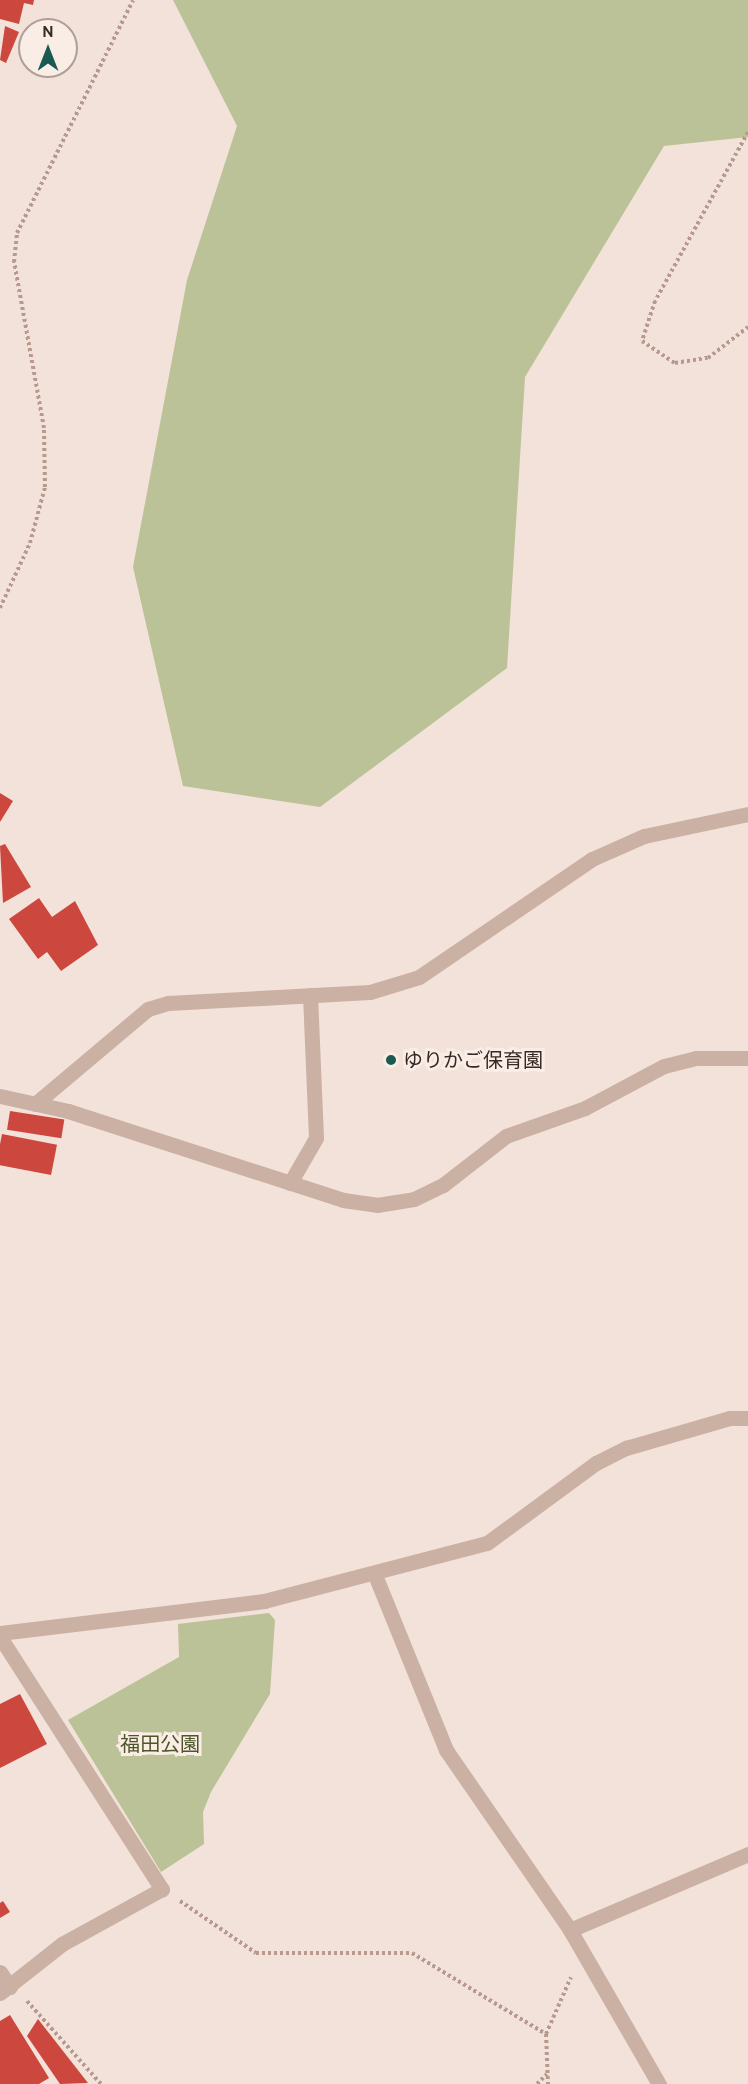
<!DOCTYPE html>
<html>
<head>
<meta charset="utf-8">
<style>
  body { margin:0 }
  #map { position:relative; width:748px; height:2084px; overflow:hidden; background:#f3e2d9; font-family:Cabin,"Noto Sans JP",sans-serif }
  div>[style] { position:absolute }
  .green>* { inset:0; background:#bbc298 }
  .building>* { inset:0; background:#cc483e; transform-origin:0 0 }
  .path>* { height:4px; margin-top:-2px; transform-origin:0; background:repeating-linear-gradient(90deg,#b7998f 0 3px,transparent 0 6px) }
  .minor>* { height:15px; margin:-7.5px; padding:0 7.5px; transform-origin:7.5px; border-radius:7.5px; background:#cbb0a4 }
  .dots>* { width:16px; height:16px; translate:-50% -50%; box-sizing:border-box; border:3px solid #faede6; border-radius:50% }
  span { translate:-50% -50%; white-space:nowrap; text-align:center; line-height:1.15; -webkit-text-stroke:6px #faede6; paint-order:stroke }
  .poi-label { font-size:20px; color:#362926 }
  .left { translate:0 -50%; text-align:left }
  .park-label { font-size:20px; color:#4d5629 }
  .north { position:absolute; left:18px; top:18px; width:60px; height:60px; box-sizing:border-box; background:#faede6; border:2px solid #ac9f99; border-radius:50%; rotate:0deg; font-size:16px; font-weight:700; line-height:24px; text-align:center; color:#362926 }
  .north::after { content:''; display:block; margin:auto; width:21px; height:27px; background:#1a5a53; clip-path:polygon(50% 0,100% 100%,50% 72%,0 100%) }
</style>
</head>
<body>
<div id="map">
  <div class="green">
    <i style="clip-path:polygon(173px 0,748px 0,748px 137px,664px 146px,525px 377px,507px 668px,320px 807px,183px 786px,133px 567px,187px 280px,237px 126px)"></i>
    <i style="clip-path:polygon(269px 1613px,275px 1620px,270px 1694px,211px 1792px,203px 1812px,204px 1844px,161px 1872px,68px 1720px,179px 1657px,178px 1624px)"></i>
  </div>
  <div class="building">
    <i style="clip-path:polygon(0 0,34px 0,33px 5px,24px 3px,19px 24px,0 19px)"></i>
    <i style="clip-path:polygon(5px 26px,19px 32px,6px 63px,0 60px)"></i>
    <i style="clip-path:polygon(0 793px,13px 801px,0 822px)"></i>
    <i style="clip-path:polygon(5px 844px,31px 887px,3px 903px,0 846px)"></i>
    <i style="clip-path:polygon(39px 898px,52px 917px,75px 901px,98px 945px,61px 971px,47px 952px,38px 959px,9px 919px)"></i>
    <i style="left:10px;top:1111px;width:55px;height:19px;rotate:9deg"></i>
    <i style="left:2px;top:1134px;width:56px;height:31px;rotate:11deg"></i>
    <i style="clip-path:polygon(20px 1694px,47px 1744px,0 1768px,0 1704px)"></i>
    <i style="clip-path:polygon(3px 1901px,10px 1912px,0 1918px,0 1903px)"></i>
    <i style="clip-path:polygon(10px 2015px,49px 2078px,39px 2084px,0 2084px,0 2021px)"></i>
    <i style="clip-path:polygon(38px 2019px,88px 2083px,60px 2084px,27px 2036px)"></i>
  </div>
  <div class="path">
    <i style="left:748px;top:132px;width:193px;rotate:118.8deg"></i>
    <i style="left:655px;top:301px;width:42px;rotate:108deg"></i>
    <i style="left:642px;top:341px;width:40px;rotate:34deg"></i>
    <i style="left:675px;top:363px;width:33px;rotate:-9deg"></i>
    <i style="left:708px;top:358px;width:51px;rotate:-37.8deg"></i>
    <i style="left:0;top:608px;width:72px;rotate:-65.2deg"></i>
    <i style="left:30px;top:543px;width:58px;rotate:-75deg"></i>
    <i style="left:45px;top:487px;width:59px;rotate:-91deg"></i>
    <i style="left:44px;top:428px;width:169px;rotate:-100.2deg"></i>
    <i style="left:14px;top:262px;width:29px;rotate:-84deg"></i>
    <i style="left:17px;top:233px;width:260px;rotate:-63.5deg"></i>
    <i style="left:180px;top:1901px;width:92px;rotate:34.4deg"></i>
    <i style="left:256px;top:1953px;width:156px"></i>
    <i style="left:412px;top:1953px;width:157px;rotate:31.2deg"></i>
    <i style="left:546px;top:2034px;width:50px;rotate:87.7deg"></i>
    <i style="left:27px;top:2001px;width:111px;rotate:48.3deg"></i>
    <i style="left:546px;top:2034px;width:62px;rotate:-66.3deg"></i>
    <i style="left:537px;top:2084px;width:14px;rotate:-45deg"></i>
  </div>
  <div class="minor">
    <i style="left:0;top:1096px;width:70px;rotate:12.4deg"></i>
    <i style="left:68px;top:1111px;width:289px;rotate:17.9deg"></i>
    <i style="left:343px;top:1200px;width:34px;rotate:8deg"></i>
    <i style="left:377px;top:1205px;width:37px;rotate:-9deg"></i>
    <i style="left:414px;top:1199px;width:32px;rotate:-26deg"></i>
    <i style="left:443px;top:1185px;width:80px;rotate:-37.9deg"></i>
    <i style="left:506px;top:1136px;width:84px;rotate:-19.5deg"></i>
    <i style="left:585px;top:1108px;width:89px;rotate:-28deg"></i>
    <i style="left:664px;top:1066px;width:33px;rotate:-14deg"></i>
    <i style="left:696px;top:1058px;width:52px"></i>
    <i style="left:35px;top:1104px;width:148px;rotate:-40.1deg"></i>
    <i style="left:148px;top:1009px;width:21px;rotate:-17deg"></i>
    <i style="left:168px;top:1003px;width:202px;rotate:-3.1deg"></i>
    <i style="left:370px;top:992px;width:51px;rotate:-17deg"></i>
    <i style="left:419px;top:977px;width:209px;rotate:-34.3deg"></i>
    <i style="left:592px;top:859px;width:57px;rotate:-23.9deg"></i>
    <i style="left:644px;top:836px;width:106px;rotate:-11.9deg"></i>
    <i style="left:290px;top:1183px;width:52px;rotate:-60deg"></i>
    <i style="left:316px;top:1138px;width:143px;rotate:-92.4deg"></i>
    <i style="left:375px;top:1575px;width:189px;rotate:67.9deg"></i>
    <i style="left:446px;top:1750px;width:219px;rotate:55.4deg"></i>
    <i style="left:570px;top:1930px;width:178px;rotate:60deg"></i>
    <i style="left:0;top:1633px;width:266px;rotate:-6.9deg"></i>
    <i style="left:264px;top:1601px;width:230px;rotate:-14.6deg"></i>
    <i style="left:487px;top:1543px;width:135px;rotate:-36.3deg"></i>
    <i style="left:596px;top:1463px;width:34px;rotate:-27deg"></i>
    <i style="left:626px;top:1448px;width:108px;rotate:-16.1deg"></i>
    <i style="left:730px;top:1418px;width:18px"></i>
    <i style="left:0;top:1637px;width:300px;rotate:57.3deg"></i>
    <i style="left:162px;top:1889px;width:114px;rotate:151.2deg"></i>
    <i style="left:62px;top:1944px;width:79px;rotate:141.7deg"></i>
    <i style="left:570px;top:1930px;width:194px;rotate:-23.1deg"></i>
    <i style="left:0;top:1972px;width:18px;rotate:56deg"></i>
  </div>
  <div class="dots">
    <i style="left:391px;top:1060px;background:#1a5a53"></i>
  </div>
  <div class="poi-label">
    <span class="left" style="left:403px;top:1060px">ゆりかご保育園</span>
  </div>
  <div class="park-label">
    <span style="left:160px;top:1744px">福田公園</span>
  </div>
  <div class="north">N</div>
</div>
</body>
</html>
